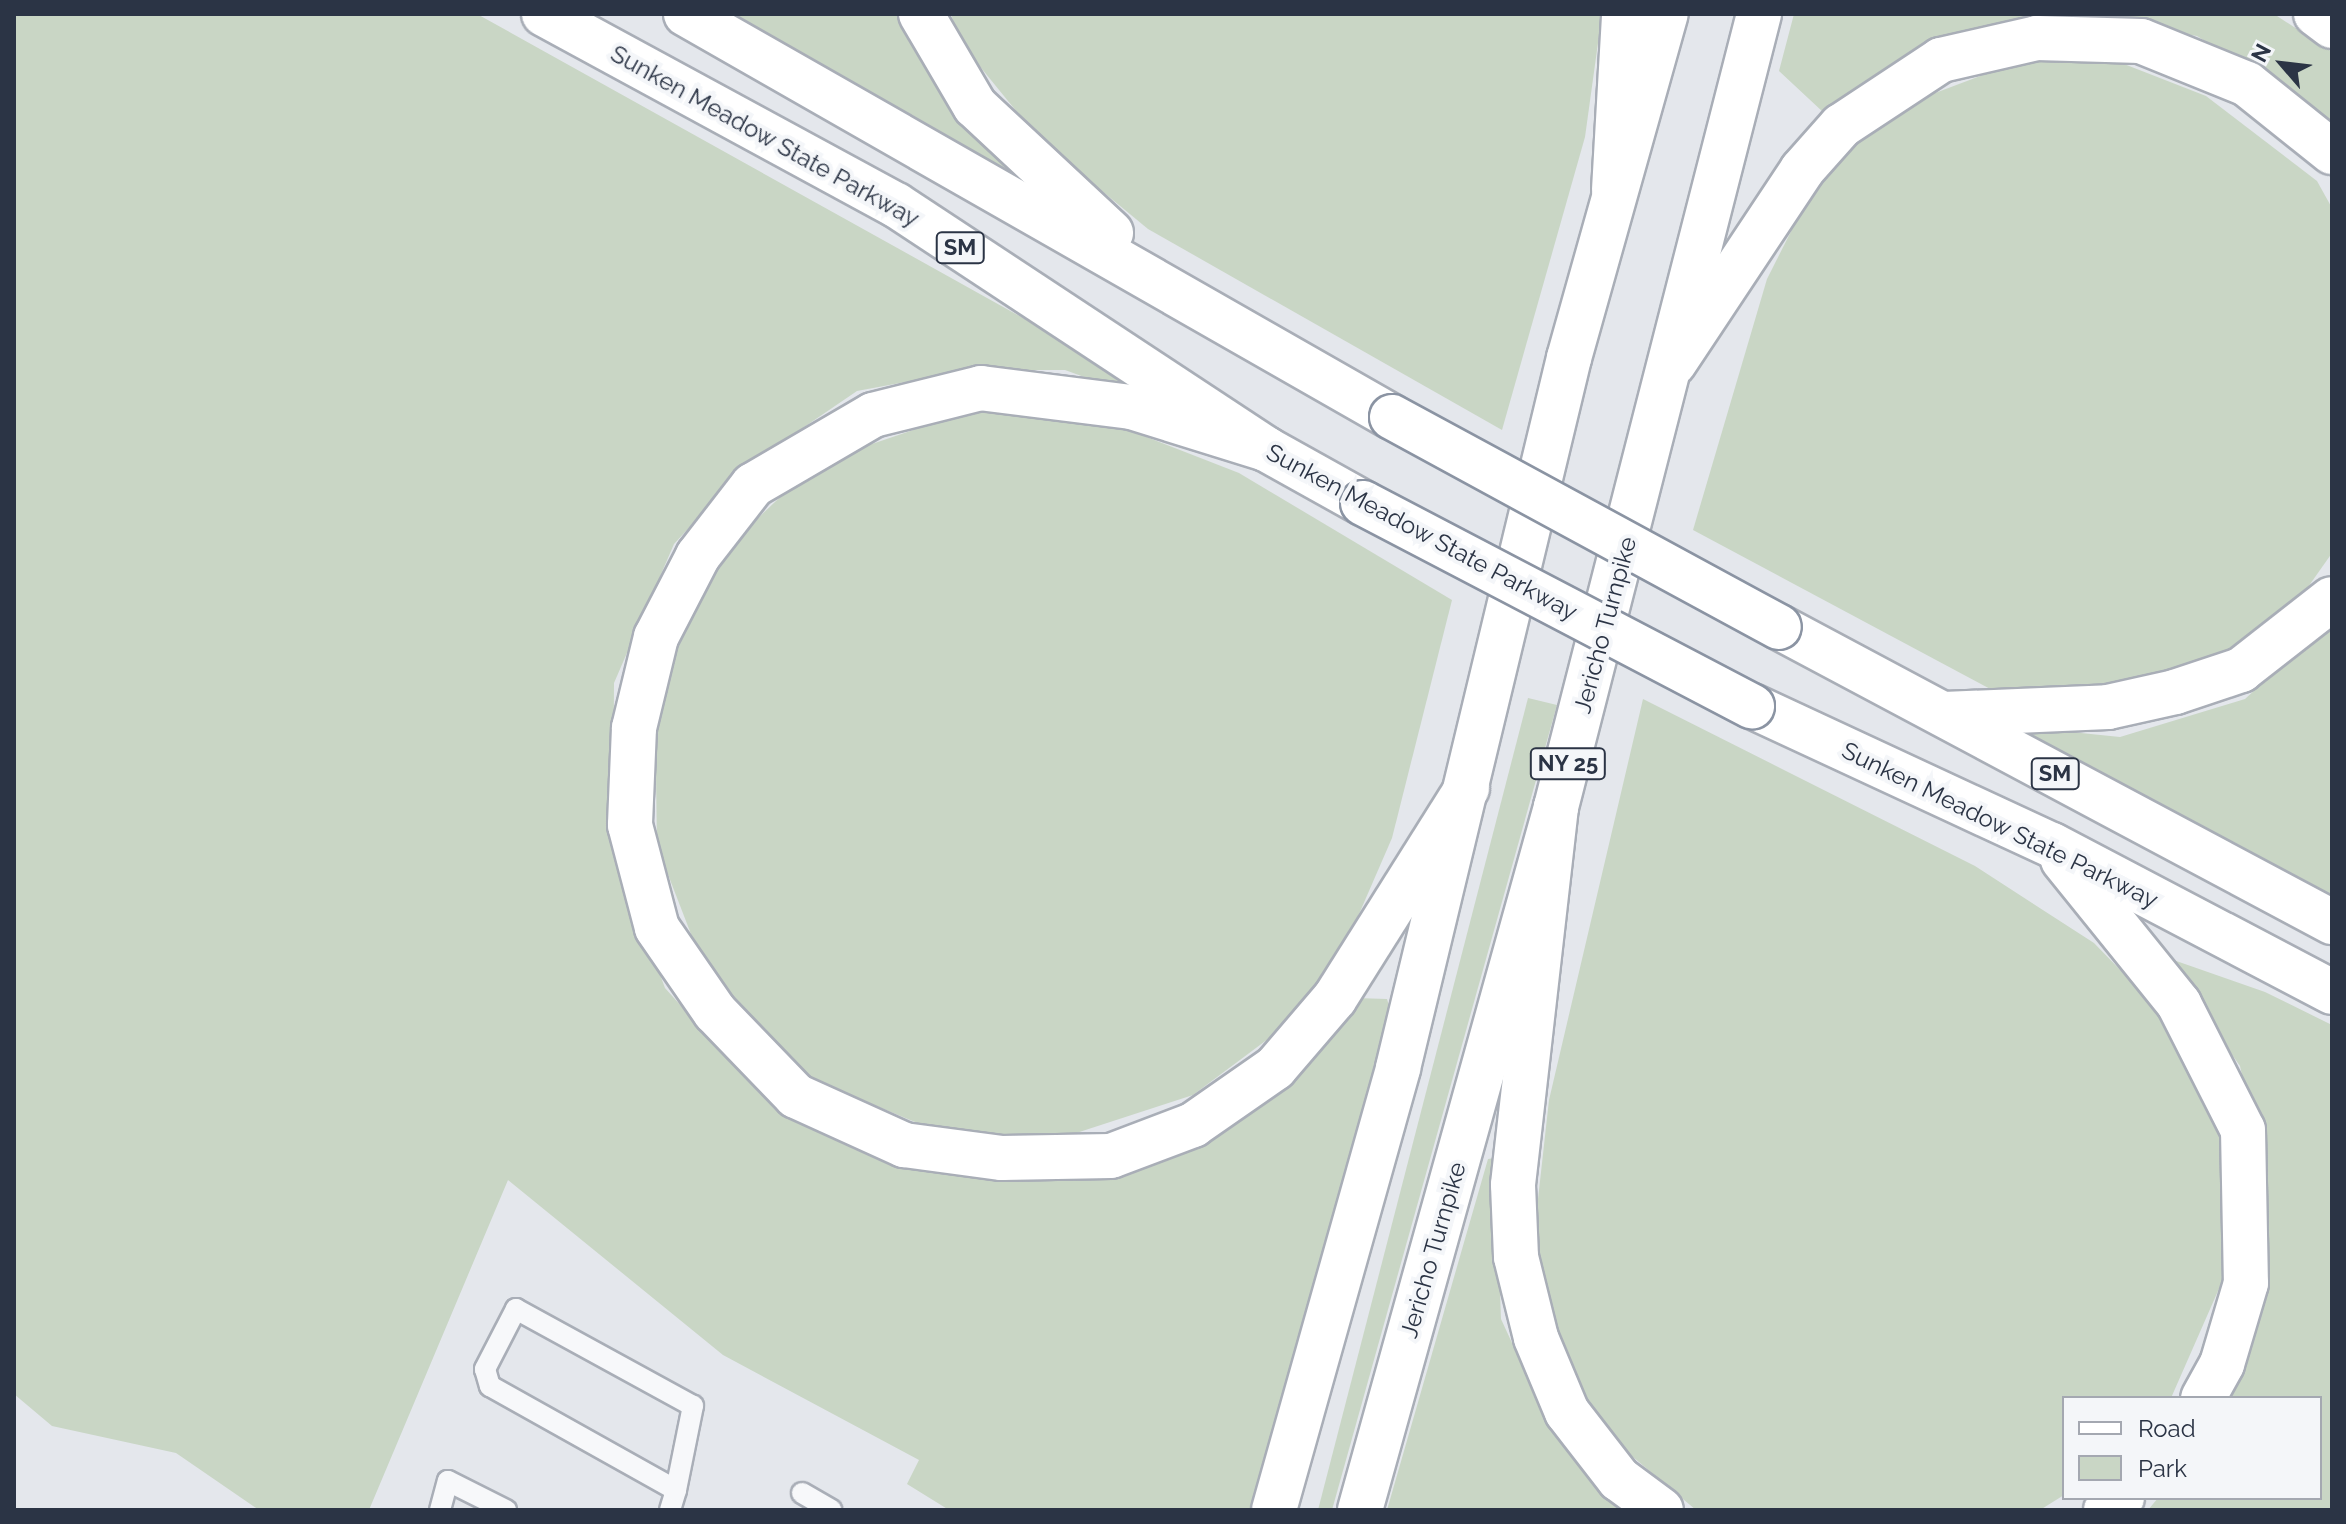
<!DOCTYPE html>
<html>
<head>
<meta charset="utf-8">
<style>
  body { margin:0 }
  #map { position:relative; width:2346px; height:1524px; overflow:hidden; background:#e4e7ec; font-family:Raleway,sans-serif }
  div>[style] { position:absolute }
  .green>* { inset:0; background:#c9d6c5 }
  .roads { filter:drop-shadow(2px 0 #a9aeb7) drop-shadow(-2px 0 #a9aeb7) drop-shadow(0 2px #a9aeb7) drop-shadow(0 -2px #a9aeb7) }
  .lane>* { height:20px; margin:-10px; padding:0 10px; transform-origin:10px; border-radius:10px; background:#f7f8fa }
  .primary>* { height:44px; margin:-22px; padding:0 22px; transform-origin:22px; border-radius:22px; background:#fff }
  .highway>* { height:44px; margin:-22px; padding:0 22px; transform-origin:22px; border-radius:22px; background:#fff }
  .bridges { filter:drop-shadow(2px 0 #8b94a3) drop-shadow(-2px 0 #8b94a3) drop-shadow(0 2px #8b94a3) drop-shadow(0 -2px #8b94a3) }
  .highway-bridge>* { height:44px; margin:-22px; padding:0 22px; transform-origin:22px; border-radius:22px; background:#fff }
  span { translate:-50% -50%; white-space:nowrap; text-align:center; line-height:1.15; -webkit-text-stroke:8px #f4f6f9; paint-order:stroke }
  .shield-label span { padding:2px 6px; background:#f4f6f9; border:2px solid; border-radius:6px; -webkit-text-stroke-width:0 }
  .shield-label { font-size:22px; color:#2b3445; font-weight:700 }
  .street-label { font-size:24px; color:#2b3445 }
  .frame { position:absolute; inset:0; border:16px solid #2b3445; pointer-events:none }
  .legend { position:absolute; left:2062px; top:1396px; width:260px; height:104px; box-sizing:border-box; background:#f4f6f9; border:2px solid #a4a8b1; margin:0; padding:10px 14px; list-style:none; font-size:24px; color:#2b3445 }
  .legend li { display:flex; align-items:center; gap:16px; height:40px }
  .legend b { width:40px; border:2px solid #a4a8b1 }
  .north { position:absolute; left:2242px; top:24px; width:80px; height:80px; -webkit-text-stroke:6px #f4f6f9; paint-order:stroke; rotate:298deg; font-size:22px; font-weight:700; line-height:32px; text-align:center; color:#2b3445 }
  .north::after { content:''; display:block; margin:auto; width:28px; height:36px; background:#2b3445; clip-path:polygon(50% 0,100% 100%,50% 72%,0 100%) }
</style>
</head>
<body>
<div id="map">
  <div class="green">
    <i style="clip-path:polygon(14px 14px,477px 14px,1183px 407px,1180px 412px,1065px 370px,970px 370px,857px 391px,744px 468px,674px 544px,614px 683px,613px 849px,665px 988px,760px 1094px,876px 1152px,972px 1177px,1071px 1177px,1356px 998px,1387px 999px,1392px 1016px,1262px 1510px,949px 1510px,907px 1484px,919px 1460px,723px 1355px,508px 1180px,369px 1510px,259px 1510px,176px 1453px,52px 1426px,14px 1394px)"></i>
    <i style="clip-path:polygon(725px 14px,904px 14px,941px 87px,1017px 179px)"></i>
    <i style="clip-path:polygon(951px 14px,1602px 14px,1585px 137px,1502px 430px,1148px 229px,1039px 139px,960px 42px)"></i>
    <i style="clip-path:polygon(1794px 14px,2061px 14px,1943px 39px,1823px 112px,1779px 71px)"></i>
    <i style="clip-path:polygon(2069px 14px,2274px 14px,2332px 52px,2332px 136px,2301px 101px,2197px 36px)"></i>
    <i style="clip-path:polygon(2028px 58px,2124px 64px,2206px 96px,2317px 181px,2332px 208px,2332px 553px,2301px 597px,2202px 669px,2094px 701px,1994px 691px,1693px 530px,1767px 279px,1818px 178px,1898px 107px)"></i>
    <i style="clip-path:polygon(978px 408px,1126px 429px,1239px 473px,1452px 600px,1392px 838px,1346px 944px,1284px 1027px,1193px 1095px,1064px 1137px,939px 1132px,807px 1077px,701px 960px,657px 846px,655px 703px,716px 558px,816px 463px)"></i>
    <i style="clip-path:polygon(2332px 619px,2332px 897px,1994px 724px,2120px 737px,2245px 699px)"></i>
    <i style="clip-path:polygon(1528px 698px,1557px 705px,1332px 1510px,1318px 1510px)"></i>
    <i style="clip-path:polygon(1643px 699px,1975px 866px,2094px 943px,2164px 1015px,2223px 1133px,2225px 1275px,2171px 1398px,2064px 1398px,2064px 1495px,2040px 1510px,1696px 1510px,1608px 1436px,1559px 1353px,1534px 1235px,1549px 1100px)"></i>
    <i style="clip-path:polygon(2162px 956px,2265px 992px,2332px 1025px,2332px 1510px,2148px 1510px,2158px 1498px,2320px 1498px,2320px 1398px,2225px 1398px,2266px 1183px,2240px 1066px)"></i>
    <i style="clip-path:polygon(1495px 1158px,1501px 1319px,1547px 1419px,1621px 1510px,1387px 1510px,1488px 1159px)"></i>
  </div>
  <div class="roads">
    <div class="lane">
      <i style="left:802px;top:1493px;width:34px;rotate:30deg"></i>
      <i style="left:440px;top:1510px;width:30px;rotate:-75deg"></i>
      <i style="left:448px;top:1481px;width:65px;rotate:26.6deg"></i>
      <i style="left:670px;top:1510px;width:21px;rotate:-73deg"></i>
      <i style="left:676px;top:1490px;width:86px;rotate:-78.6deg"></i>
      <i style="left:693px;top:1406px;width:202px;rotate:-151.3deg"></i>
      <i style="left:516px;top:1309px;width:68px;rotate:117.3deg"></i>
      <i style="left:485px;top:1369px;width:18px;rotate:74deg"></i>
      <i style="left:490px;top:1386px;width:213px;rotate:29.2deg"></i>
    </div>
    <div class="primary">
      <i style="left:1274px;top:1510px;width:459px;rotate:-74.3deg"></i>
      <i style="left:1398px;top:1068px;width:730px;rotate:-76.46deg"></i>
      <i style="left:1569px;top:358px;width:357px;rotate:-74.3deg"></i>
      <i style="left:1360px;top:1510px;width:730px;rotate:-74.42deg"></i>
      <i style="left:1556px;top:807px;width:819px;rotate:-75.64deg"></i>
    </div>
    <div class="highway">
      <i style="left:544px;top:14px;width:400px;rotate:28.5deg"></i>
      <i style="left:896px;top:205px;width:443px;rotate:33.4deg"></i>
      <i style="left:1266px;top:449px;width:111px;rotate:29.1deg"></i>
      <i style="left:686px;top:14px;width:813px;rotate:29.72deg"></i>
      <i style="left:921px;top:14px;width:107px;rotate:59.6deg"></i>
      <i style="left:975px;top:106px;width:186px;rotate:43deg"></i>
      <i style="left:2316px;top:14px;width:20px;rotate:37deg"></i>
      <i style="left:1614px;top:190px;width:176px;rotate:-86.7deg"></i>
      <i style="left:1674px;top:363px;width:232px;rotate:-56.4deg"></i>
      <i style="left:1802px;top:170px;width:59px;rotate:-48.4deg"></i>
      <i style="left:1841px;top:126px;width:120px;rotate:-33.4deg"></i>
      <i style="left:1941px;top:60px;width:98px;rotate:-12.9deg"></i>
      <i style="left:2037px;top:38px;width:104px;rotate:1.7deg"></i>
      <i style="left:2141px;top:41px;width:114px;rotate:22.1deg"></i>
      <i style="left:2247px;top:84px;width:109px;rotate:38.7deg"></i>
      <i style="left:1266px;top:449px;width:141px;rotate:-162.7deg"></i>
      <i style="left:1131px;top:407px;width:151px;rotate:-172.8deg"></i>
      <i style="left:981px;top:388px;width:111px;rotate:166deg"></i>
      <i style="left:873px;top:415px;width:139px;rotate:149.7deg"></i>
      <i style="left:753px;top:485px;width:90px;rotate:127.8deg"></i>
      <i style="left:698px;top:556px;width:91px;rotate:117.4deg"></i>
      <i style="left:656px;top:637px;width:94px;rotate:103.6deg"></i>
      <i style="left:634px;top:728px;width:97px;rotate:92.4deg"></i>
      <i style="left:630px;top:825px;width:106px;rotate:75.3deg"></i>
      <i style="left:657px;top:928px;width:102px;rotate:55.4deg"></i>
      <i style="left:715px;top:1012px;width:117px;rotate:46deg"></i>
      <i style="left:796px;top:1096px;width:119px;rotate:24.4deg"></i>
      <i style="left:904px;top:1145px;width:99px;rotate:7.6deg"></i>
      <i style="left:1002px;top:1158px;width:109px;rotate:-1.1deg"></i>
      <i style="left:1111px;top:1156px;width:88px;rotate:-20.7deg"></i>
      <i style="left:1193px;top:1125px;width:100px;rotate:-34.8deg"></i>
      <i style="left:1275px;top:1068px;width:92px;rotate:-49.4deg"></i>
      <i style="left:1335px;top:998px;width:248px;rotate:-57.8deg"></i>
      <i style="left:1779px;top:627px;width:627px;rotate:28.08deg"></i>
      <i style="left:1752px;top:706px;width:331px;rotate:24.9deg"></i>
      <i style="left:2052px;top:845px;width:316px;rotate:27.7deg"></i>
      <i style="left:1944px;top:714px;width:164px;rotate:-2.4deg"></i>
      <i style="left:2108px;top:707px;width:69px;rotate:-12.6deg"></i>
      <i style="left:2175px;top:692px;width:70px;rotate:-18.4deg"></i>
      <i style="left:2241px;top:670px;width:115px;rotate:-38deg"></i>
      <i style="left:1556px;top:807px;width:380px;rotate:96.5deg"></i>
      <i style="left:1513px;top:1185px;width:72px;rotate:87.6deg"></i>
      <i style="left:1516px;top:1257px;width:83px;rotate:76.1deg"></i>
      <i style="left:1536px;top:1338px;width:80px;rotate:67.3deg"></i>
      <i style="left:1567px;top:1412px;width:85px;rotate:52.2deg"></i>
      <i style="left:1619px;top:1479px;width:52px;rotate:36.4deg"></i>
      <i style="left:2063px;top:860px;width:185px;rotate:51.1deg"></i>
      <i style="left:2179px;top:1004px;width:141px;rotate:63.1deg"></i>
      <i style="left:2243px;top:1130px;width:153px;rotate:88.9deg"></i>
      <i style="left:2246px;top:1283px;width:84px;rotate:106.5deg"></i>
      <i style="left:2222px;top:1364px;width:39px;rotate:119deg"></i>
      <i style="left:2106px;top:1510px;width:20px;rotate:-37deg"></i>
    </div>
  </div>
  <div class="bridges">
    <div class="highway-bridge">
      <i style="left:1392px;top:417px;width:440px;rotate:28.5deg"></i>
      <i style="left:1363px;top:503px;width:439px;rotate:27.6deg"></i>
    </div>
  </div>
  <div class="shield-label">
    <span style="left:960px;top:248px">SM</span>
    <span style="left:1568px;top:764px">NY 25</span>
    <span style="left:2055px;top:774px">SM</span>
  </div>
  <div class="street-label">
    <span style="left:765px;top:136px;rotate:29deg">Sunken Meadow State Parkway</span>
    <span style="left:1422px;top:532px;rotate:28deg">Sunken Meadow State Parkway</span>
    <span style="left:1605px;top:625px;rotate:-75deg">Jericho Turnpike</span>
    <span style="left:2000px;top:825px;rotate:26deg">Sunken Meadow State Parkway</span>
    <span style="left:1433px;top:1250px;rotate:-74deg">Jericho Turnpike</span>
  </div>
  <div class="frame"></div>
  <ul class="legend">
  <li><b style="height:10px;background:#fff"></b>Road</li>
  <li><b style="height:22px;background:#c9d6c5"></b>Park</li>
  </ul>
  <div class="north">N</div>
</div>
</body>
</html>
